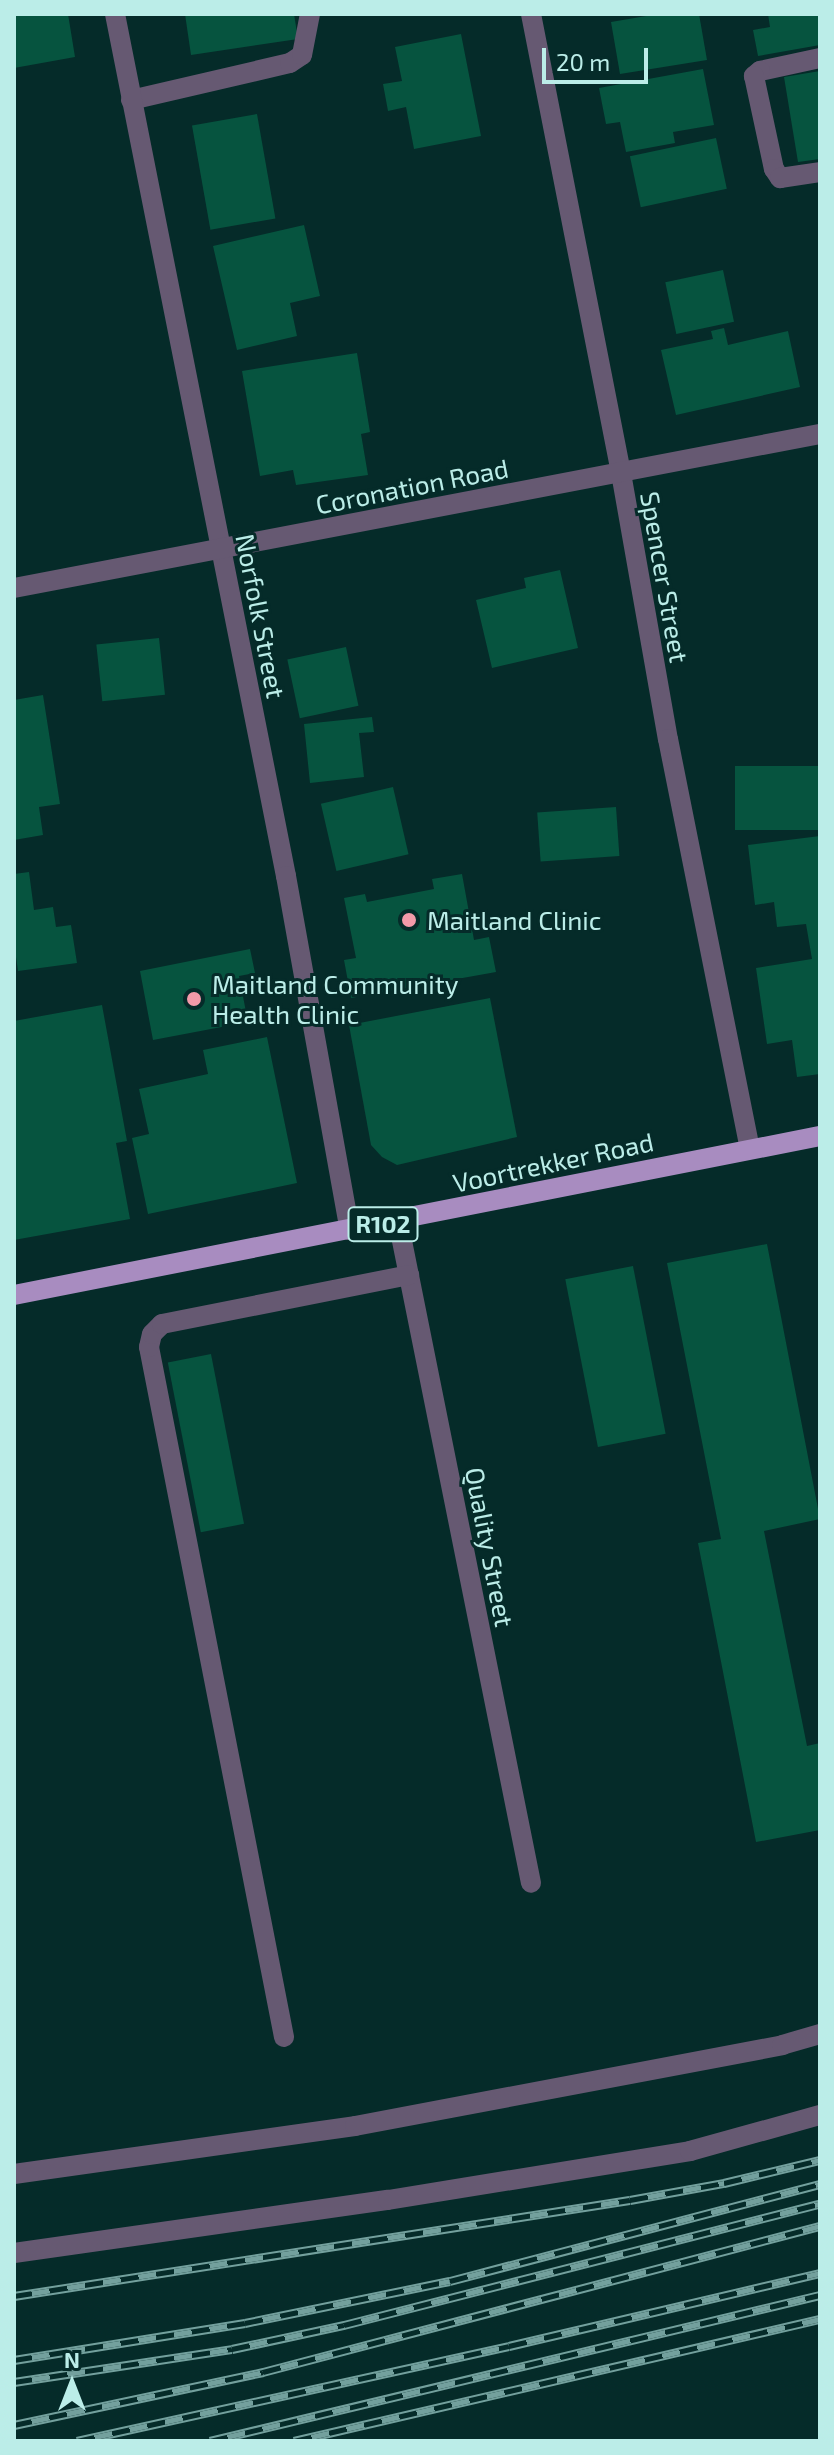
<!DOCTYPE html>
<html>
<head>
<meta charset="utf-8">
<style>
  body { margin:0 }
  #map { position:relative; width:834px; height:2455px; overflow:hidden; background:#052b29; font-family:"Exo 2",sans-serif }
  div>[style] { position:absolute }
  .building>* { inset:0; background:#06543f; transform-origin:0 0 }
  .lane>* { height:20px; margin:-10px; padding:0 10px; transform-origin:10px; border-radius:10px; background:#665972 }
  .street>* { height:20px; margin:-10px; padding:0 10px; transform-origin:10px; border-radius:10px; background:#665972 }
  .primary>* { height:20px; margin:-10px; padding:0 10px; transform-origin:10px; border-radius:10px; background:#a88cc0 }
  .rail>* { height:9px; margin-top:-4.5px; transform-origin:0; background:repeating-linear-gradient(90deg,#052b29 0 18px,#73a09d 0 36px); box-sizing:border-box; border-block:2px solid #73a09d }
  .dots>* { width:22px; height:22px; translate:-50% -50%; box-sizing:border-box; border:4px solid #052b29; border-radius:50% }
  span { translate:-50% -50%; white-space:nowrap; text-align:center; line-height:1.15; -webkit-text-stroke:6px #052b29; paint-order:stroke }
  .shield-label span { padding:2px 6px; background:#052b29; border:2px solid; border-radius:6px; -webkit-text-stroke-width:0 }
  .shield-label { font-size:24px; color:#bbede8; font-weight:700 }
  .street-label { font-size:26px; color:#bbede8 }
  .poi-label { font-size:26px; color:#bbede8 }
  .left { translate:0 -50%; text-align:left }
  .frame { position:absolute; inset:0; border:16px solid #bbede8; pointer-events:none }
  .north { position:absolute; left:32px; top:2343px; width:80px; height:80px; -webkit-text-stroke:6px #052b29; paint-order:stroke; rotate:0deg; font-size:22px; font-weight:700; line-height:32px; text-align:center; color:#bbede8 }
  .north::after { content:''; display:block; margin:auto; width:28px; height:36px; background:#bbede8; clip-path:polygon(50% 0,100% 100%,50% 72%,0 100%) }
  .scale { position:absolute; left:542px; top:48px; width:106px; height:36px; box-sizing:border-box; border:4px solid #bbede8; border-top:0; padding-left:10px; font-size:24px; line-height:28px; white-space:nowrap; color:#bbede8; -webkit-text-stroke:6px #052b29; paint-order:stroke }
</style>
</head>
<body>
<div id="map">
  <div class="building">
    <i style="clip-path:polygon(14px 14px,68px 14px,75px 57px,14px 68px)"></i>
    <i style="clip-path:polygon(185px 14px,294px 14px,298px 39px,191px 55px)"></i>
    <i style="clip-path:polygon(658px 14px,699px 14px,707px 60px,620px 74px,611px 22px)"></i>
    <i style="clip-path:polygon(768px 14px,820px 14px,820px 45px,758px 56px,753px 30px,770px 27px)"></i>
    <i style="clip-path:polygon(461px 34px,481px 136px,414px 149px,406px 107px,388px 111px,383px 84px,402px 81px,395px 47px)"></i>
    <i style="clip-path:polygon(703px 69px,714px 125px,673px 132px,675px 143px,626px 152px,620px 122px,606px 124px,599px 88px)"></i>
    <i style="clip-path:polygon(820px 71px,820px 159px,798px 162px,784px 77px)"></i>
    <i style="left:257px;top:114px;width:106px;height:66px;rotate:80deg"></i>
    <i style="left:716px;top:138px;width:52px;height:88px;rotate:78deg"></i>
    <i style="clip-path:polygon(304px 225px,320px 296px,290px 303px,297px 336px,237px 350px,213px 246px)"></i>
    <i style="left:723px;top:270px;width:53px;height:59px;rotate:78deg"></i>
    <i style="clip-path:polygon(724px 328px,728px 345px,788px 331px,800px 387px,676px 415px,661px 350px,713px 339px,711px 331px)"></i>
    <i style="clip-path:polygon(357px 353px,370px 432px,361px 434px,368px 475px,296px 485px,293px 470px,260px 476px,242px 371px)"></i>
    <i style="clip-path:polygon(560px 570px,578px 648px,492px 668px,476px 600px,526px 588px,524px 578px)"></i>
    <i style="left:159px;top:638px;width:57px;height:63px;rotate:84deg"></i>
    <i style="left:346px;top:647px;width:60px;height:60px;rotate:78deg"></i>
    <i style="clip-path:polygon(43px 695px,60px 804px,39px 807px,43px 835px,14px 840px,14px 700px)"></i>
    <i style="clip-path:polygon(372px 717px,374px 732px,359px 733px,364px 777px,310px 783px,304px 724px)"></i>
    <i style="left:820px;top:766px;width:64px;height:85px;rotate:90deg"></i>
    <i style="left:393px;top:787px;width:69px;height:74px;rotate:77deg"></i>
    <i style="left:616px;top:807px;width:49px;height:79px;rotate:86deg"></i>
    <i style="clip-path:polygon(820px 836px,820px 1074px,797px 1077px,792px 1040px,767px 1044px,756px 968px,812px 959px,806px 924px,777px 927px,774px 902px,755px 905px,748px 845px)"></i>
    <i style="clip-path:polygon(29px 872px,34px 910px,53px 907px,56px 927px,71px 925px,77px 963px,18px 971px,14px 943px,14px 874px)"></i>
    <i style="clip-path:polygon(462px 874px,474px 940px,489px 937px,496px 972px,351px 998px,344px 960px,356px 958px,344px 898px,365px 894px,367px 902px,434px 889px,432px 879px)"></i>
    <i style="clip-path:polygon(250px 949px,255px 973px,239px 976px,248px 1022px,153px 1040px,140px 971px)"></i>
    <i style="clip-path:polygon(490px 998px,517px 1137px,397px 1165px,382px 1157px,371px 1145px,349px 1025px)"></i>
    <i style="clip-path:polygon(102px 1005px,127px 1141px,116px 1143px,130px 1219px,14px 1240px,14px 1021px)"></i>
    <i style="clip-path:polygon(267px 1037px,297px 1183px,148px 1214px,132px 1138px,149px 1134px,139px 1089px,208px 1074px,203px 1050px)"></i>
    <i style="clip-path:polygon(767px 1244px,820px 1519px,764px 1531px,807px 1746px,820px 1743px,820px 1830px,756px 1842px,698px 1543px,721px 1539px,667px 1263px)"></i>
    <i style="left:633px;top:1266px;width:171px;height:69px;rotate:79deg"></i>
    <i style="left:211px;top:1354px;width:173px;height:44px;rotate:79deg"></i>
  </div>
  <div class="lane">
    <i style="left:820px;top:58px;width:61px;rotate:167.8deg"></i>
    <i style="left:760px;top:71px;width:8px;rotate:140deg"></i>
    <i style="left:754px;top:76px;width:95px;rotate:77.9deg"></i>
    <i style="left:774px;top:169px;width:11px;rotate:56deg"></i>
    <i style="left:780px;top:178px;width:40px;rotate:-8.5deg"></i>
    <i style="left:131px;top:100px;width:163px;rotate:-13.1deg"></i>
    <i style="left:290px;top:63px;width:14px;rotate:-34deg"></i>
    <i style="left:302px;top:55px;width:42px;rotate:-79deg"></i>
    <i style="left:398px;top:1221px;width:675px;rotate:78.64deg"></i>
    <i style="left:284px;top:2037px;width:703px;rotate:-101.07deg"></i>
    <i style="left:149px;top:1347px;width:13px;rotate:-77deg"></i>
    <i style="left:152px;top:1334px;width:14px;rotate:-45deg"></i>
    <i style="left:162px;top:1324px;width:252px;rotate:-11.2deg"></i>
    <i style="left:14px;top:2174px;width:344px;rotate:-8deg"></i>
    <i style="left:355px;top:2126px;width:435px;rotate:-10.7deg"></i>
    <i style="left:782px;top:2045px;width:40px;rotate:-16deg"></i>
    <i style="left:14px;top:2253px;width:378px;rotate:-8.1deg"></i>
    <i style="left:388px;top:2200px;width:306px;rotate:-9.2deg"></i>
    <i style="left:690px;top:2151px;width:135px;rotate:-15.5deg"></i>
  </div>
  <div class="street">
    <i style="left:115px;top:14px;width:879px;rotate:78.78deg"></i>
    <i style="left:286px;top:876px;width:360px;rotate:79.8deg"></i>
    <i style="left:531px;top:14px;width:468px;rotate:78.9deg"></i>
    <i style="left:621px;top:473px;width:270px;rotate:80deg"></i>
    <i style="left:668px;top:739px;width:417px;rotate:78.7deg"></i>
    <i style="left:14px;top:588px;width:821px;rotate:-10.82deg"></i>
  </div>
  <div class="primary">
    <i style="left:14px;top:1295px;width:822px;rotate:-11.16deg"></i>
  </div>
  <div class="rail">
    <i style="left:14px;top:2296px;width:623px;rotate:-8.86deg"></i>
    <i style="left:630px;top:2200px;width:96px;rotate:-10.3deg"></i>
    <i style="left:724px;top:2183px;width:99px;rotate:-13.5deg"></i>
    <i style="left:14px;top:2360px;width:234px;rotate:-9.1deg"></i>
    <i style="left:245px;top:2323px;width:209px;rotate:-11.6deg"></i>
    <i style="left:450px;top:2281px;width:383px;rotate:-14.7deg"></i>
    <i style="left:14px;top:2382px;width:220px;rotate:-8.6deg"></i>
    <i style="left:232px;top:2349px;width:115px;rotate:-12.1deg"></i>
    <i style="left:344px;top:2325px;width:491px;rotate:-14.3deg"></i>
    <i style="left:14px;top:2425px;width:255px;rotate:-12deg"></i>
    <i style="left:263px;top:2372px;width:576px;rotate:-14.69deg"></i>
    <i style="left:77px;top:2441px;width:442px;rotate:-12.4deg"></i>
    <i style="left:509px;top:2346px;width:319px;rotate:-13.2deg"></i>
    <i style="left:210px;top:2441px;width:627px;rotate:-13.46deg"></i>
    <i style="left:294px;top:2441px;width:540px;rotate:-13.06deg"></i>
  </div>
  <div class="dots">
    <i style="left:409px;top:920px;background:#f39aa9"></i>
    <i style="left:194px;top:999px;background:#f39aa9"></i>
  </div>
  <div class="shield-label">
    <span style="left:383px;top:1224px">R102</span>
  </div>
  <div class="street-label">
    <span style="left:412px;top:486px;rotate:-11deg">Coronation Road</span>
    <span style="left:665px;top:577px;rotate:80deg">Spencer Street</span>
    <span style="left:261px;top:616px;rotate:79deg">Norfolk Street</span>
    <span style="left:553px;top:1162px;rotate:-12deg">Voortrekker Road</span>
    <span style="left:490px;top:1547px;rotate:79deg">Quality Street</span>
  </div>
  <div class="poi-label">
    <span class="left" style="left:427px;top:920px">Maitland Clinic</span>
    <span class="left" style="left:212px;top:999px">Maitland Community<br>Health Clinic</span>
  </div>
  <div class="frame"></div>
  <div class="north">N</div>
  <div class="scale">20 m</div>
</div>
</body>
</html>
